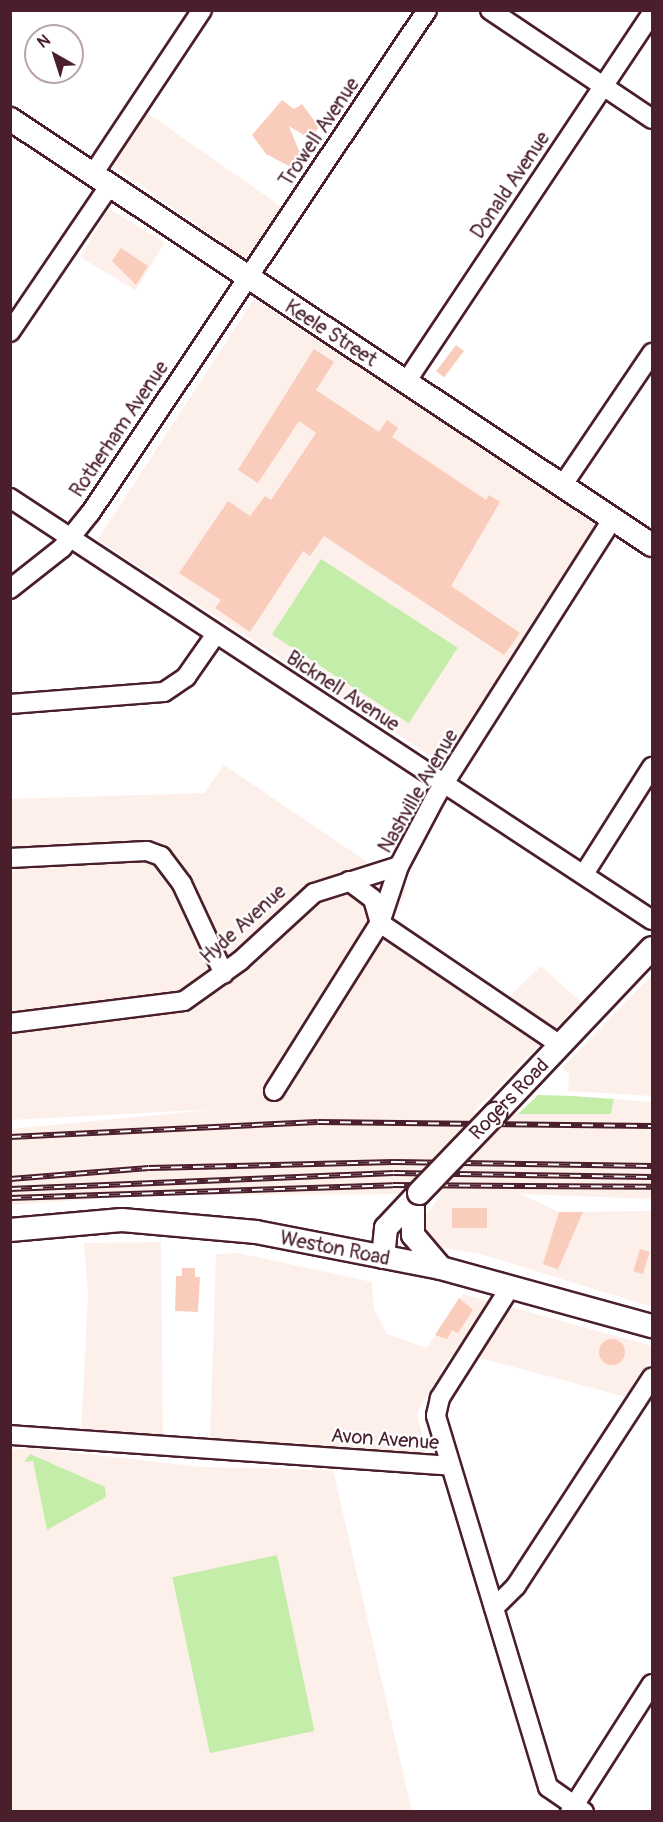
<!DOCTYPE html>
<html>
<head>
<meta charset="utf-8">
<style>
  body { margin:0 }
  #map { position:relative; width:663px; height:1822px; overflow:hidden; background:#fff; font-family:Pangolin,sans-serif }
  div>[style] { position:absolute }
  .built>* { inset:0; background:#fdf0eb; transform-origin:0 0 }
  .green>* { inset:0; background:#c3eda9; transform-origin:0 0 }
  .building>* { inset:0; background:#f9ccbc; transform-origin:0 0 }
  .round { border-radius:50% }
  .roads { filter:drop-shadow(2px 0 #4a1f2b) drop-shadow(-2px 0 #4a1f2b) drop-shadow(0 2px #4a1f2b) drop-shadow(0 -2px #4a1f2b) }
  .minor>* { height:18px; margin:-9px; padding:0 9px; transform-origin:9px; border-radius:9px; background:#fff }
  .major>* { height:22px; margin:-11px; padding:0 11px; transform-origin:11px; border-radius:11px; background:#fff }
  .rail>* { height:6px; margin-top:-3px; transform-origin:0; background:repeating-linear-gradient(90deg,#fff 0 11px,#4a1f2b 0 22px); box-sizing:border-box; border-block:2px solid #4a1f2b }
  .bridges { filter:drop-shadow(2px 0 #4a1f2b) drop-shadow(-2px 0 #4a1f2b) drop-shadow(0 2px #4a1f2b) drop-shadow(0 -2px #4a1f2b) }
  .major-bridge>* { height:22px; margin:-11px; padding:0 11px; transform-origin:11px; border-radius:11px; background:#fff }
  span { translate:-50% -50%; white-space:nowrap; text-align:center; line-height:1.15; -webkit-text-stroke:4.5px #fff; paint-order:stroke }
  .street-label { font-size:20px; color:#4a1f2b }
  .frame { position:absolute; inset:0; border:12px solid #4a1f2b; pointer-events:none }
  .north { position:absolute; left:24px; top:24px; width:60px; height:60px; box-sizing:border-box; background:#fff; border:2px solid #b7a5aa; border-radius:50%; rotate:321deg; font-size:16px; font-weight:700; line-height:24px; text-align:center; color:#4a1f2b }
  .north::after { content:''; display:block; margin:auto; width:21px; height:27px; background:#4a1f2b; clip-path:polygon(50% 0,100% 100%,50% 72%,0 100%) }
</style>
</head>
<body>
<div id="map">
  <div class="built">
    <i style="left:146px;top:112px;width:168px;height:63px;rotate:35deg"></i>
    <i style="left:109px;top:209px;width:65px;height:56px;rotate:31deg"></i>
    <i style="left:254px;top:299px;width:413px;height:287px;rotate:33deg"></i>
    <i style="clip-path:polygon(224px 765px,407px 889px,386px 937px,495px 1010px,541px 966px,581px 1002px,472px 1113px,611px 1114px,614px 1099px,652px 1102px,652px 1199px,521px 1194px,559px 1212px,652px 1211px,652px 1307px,481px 1254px,435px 1246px,426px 1239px,421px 1222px,442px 1194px,146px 1195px,11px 1205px,11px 1129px,219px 1109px,11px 1120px,11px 799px,204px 793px)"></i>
    <i style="clip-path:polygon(652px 975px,652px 1096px,568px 1091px,569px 1074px,562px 1068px)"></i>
    <i style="clip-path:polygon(161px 1242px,163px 1437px,81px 1432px,88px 1296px,84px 1243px)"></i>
    <i style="clip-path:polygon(239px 1253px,372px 1282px,374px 1309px,387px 1334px,427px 1348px,463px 1294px,652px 1346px,652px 1358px,626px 1397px,476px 1357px,450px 1356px,417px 1413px,427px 1455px,210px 1439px,216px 1254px)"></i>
    <i style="clip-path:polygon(34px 1448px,202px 1467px,333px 1470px,412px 1811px,11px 1811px,10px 1449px)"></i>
  </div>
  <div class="green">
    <i style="left:321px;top:559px;width:163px;height:90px;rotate:33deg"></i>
    <i style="clip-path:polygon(538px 1095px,573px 1096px,614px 1099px,611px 1114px,518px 1114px)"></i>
    <i style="clip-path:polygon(30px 1454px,105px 1487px,106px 1497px,47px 1530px,33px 1461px,24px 1462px)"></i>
    <i style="left:277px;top:1555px;width:180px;height:107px;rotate:78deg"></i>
  </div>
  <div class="building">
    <i style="clip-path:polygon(282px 100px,294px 109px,302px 104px,319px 127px,310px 139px,289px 126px,301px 156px,289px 166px,266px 154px,252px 135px)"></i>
    <i style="clip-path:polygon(121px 248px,148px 266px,136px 285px,112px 261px)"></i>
    <i style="left:456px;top:345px;width:10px;height:33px;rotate:37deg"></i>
    <i style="clip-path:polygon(314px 349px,334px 362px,316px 390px,379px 432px,387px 420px,398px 428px,392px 437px,486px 500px,489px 495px,500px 502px,451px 586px,520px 633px,504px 655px,324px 536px,310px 556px,303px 551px,250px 632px,215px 608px,221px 600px,179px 573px,228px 501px,250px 516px,265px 496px,271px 500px,316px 433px,299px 421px,258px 483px,238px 470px)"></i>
    <i style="left:452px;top:1208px;width:35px;height:20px"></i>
    <i style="clip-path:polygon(559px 1212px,583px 1212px,558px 1269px,543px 1264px)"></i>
    <i style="left:640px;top:1249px;width:10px;height:23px;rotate:17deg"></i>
    <i style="clip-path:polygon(182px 1268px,195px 1268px,195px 1277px,200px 1277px,198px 1312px,175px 1311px,176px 1276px,182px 1276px)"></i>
    <i style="clip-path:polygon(459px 1298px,473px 1310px,458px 1333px,452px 1330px,447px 1339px,435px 1335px)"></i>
    <i class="round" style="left:599px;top:1339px;width:26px;height:26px"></i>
  </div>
  <div class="roads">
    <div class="minor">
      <i style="left:490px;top:10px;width:195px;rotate:33.9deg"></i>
      <i style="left:93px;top:174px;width:197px;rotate:-56.4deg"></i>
      <i style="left:10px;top:332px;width:178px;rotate:-55.8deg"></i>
      <i style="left:406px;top:382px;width:443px;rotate:-56.3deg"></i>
      <i style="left:562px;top:486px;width:161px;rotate:-55.9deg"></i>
      <i style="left:10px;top:498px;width:768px;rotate:33.32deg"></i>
      <i style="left:10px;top:589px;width:66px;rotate:-38.3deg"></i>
      <i style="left:62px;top:548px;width:46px;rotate:-51.1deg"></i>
      <i style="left:91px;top:512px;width:604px;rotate:-56.2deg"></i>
      <i style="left:10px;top:704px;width:154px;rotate:-4.5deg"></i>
      <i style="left:164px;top:692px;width:27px;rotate:-34deg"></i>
      <i style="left:186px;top:677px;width:52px;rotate:-55.1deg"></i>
      <i style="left:10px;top:858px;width:137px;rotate:-2.9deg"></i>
      <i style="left:147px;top:851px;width:15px;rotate:20deg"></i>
      <i style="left:161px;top:856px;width:35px;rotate:53deg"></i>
      <i style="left:182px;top:884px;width:99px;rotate:65deg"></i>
      <i style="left:584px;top:874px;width:127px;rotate:-57.6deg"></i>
      <i style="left:349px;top:881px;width:30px;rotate:37deg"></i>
      <i style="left:373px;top:899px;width:25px;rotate:74deg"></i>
      <i style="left:380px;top:923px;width:217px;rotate:34.1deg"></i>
      <i style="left:10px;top:1023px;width:175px;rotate:-7.2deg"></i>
      <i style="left:184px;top:1001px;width:69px;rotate:-35.5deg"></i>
      <i style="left:240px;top:961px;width:100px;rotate:-42.6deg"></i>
      <i style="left:314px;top:893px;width:89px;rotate:-17.6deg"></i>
      <i style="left:274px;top:1091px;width:199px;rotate:-57.8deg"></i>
      <i style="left:380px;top:923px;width:60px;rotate:-71.6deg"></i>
      <i style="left:399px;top:866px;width:79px;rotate:-62.1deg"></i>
      <i style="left:436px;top:796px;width:330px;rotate:-57.5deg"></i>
      <i style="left:511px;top:1286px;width:133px;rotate:122.4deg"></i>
      <i style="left:440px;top:1398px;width:18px;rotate:103deg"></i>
      <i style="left:436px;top:1416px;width:388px;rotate:73.2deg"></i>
      <i style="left:548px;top:1787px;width:44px;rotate:34.8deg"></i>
      <i style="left:10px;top:1435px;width:441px;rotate:4deg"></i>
      <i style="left:494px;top:1608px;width:31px;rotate:-45deg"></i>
      <i style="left:516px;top:1586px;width:249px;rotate:-56.9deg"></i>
      <i style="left:570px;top:1812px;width:152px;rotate:-57.4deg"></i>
    </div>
    <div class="major">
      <i style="left:10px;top:119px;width:770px;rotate:33.57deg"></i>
      <i style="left:495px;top:1114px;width:228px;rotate:-46.6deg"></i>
      <i style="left:413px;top:1200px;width:35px;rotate:90deg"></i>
      <i style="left:413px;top:1235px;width:43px;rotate:49.7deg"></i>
      <i style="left:10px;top:1230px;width:112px;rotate:-5.1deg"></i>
      <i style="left:122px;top:1220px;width:135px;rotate:5.1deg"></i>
      <i style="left:256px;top:1232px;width:188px;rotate:11deg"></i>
      <i style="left:441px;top:1268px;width:219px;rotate:15.4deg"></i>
      <i style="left:383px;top:1257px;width:29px;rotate:-84deg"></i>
      <i style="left:386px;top:1228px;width:44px;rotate:-46.8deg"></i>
    </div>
  </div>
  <div class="rail">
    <i style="left:10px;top:1137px;width:308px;rotate:-2.8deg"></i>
    <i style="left:318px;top:1122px;width:334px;rotate:0.7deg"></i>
    <i style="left:10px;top:1179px;width:139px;rotate:-4.5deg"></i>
    <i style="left:149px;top:1168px;width:245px;rotate:-1.4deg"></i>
    <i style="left:394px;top:1162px;width:258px;rotate:0.9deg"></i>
    <i style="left:10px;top:1189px;width:384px;rotate:-2.4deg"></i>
    <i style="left:394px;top:1173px;width:258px;rotate:0.9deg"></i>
    <i style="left:10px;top:1198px;width:383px;rotate:-1.9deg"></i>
    <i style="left:393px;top:1185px;width:259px;rotate:0.4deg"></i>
  </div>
  <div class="bridges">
    <div class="major-bridge">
      <i style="left:419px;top:1193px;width:110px;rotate:-46.1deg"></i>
    </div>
  </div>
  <div class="street-label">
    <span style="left:319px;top:132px;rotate:-56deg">Trowell Avenue</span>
    <span style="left:510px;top:185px;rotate:-56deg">Donald Avenue</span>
    <span style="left:331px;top:333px;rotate:33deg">Keele Street</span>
    <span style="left:119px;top:429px;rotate:-56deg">Rotherham Avenue</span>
    <span style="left:343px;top:691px;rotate:33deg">Bicknell Avenue</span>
    <span style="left:418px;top:791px;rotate:-60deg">Nashville Avenue</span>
    <span style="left:243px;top:924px;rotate:-42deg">Hyde Avenue</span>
    <span style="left:509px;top:1099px;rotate:-46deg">Rogers Road</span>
    <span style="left:335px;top:1248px;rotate:11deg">Weston Road</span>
    <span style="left:385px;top:1439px;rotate:4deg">Avon Avenue</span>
  </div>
  <div class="frame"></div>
  <div class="north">N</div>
</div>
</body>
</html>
